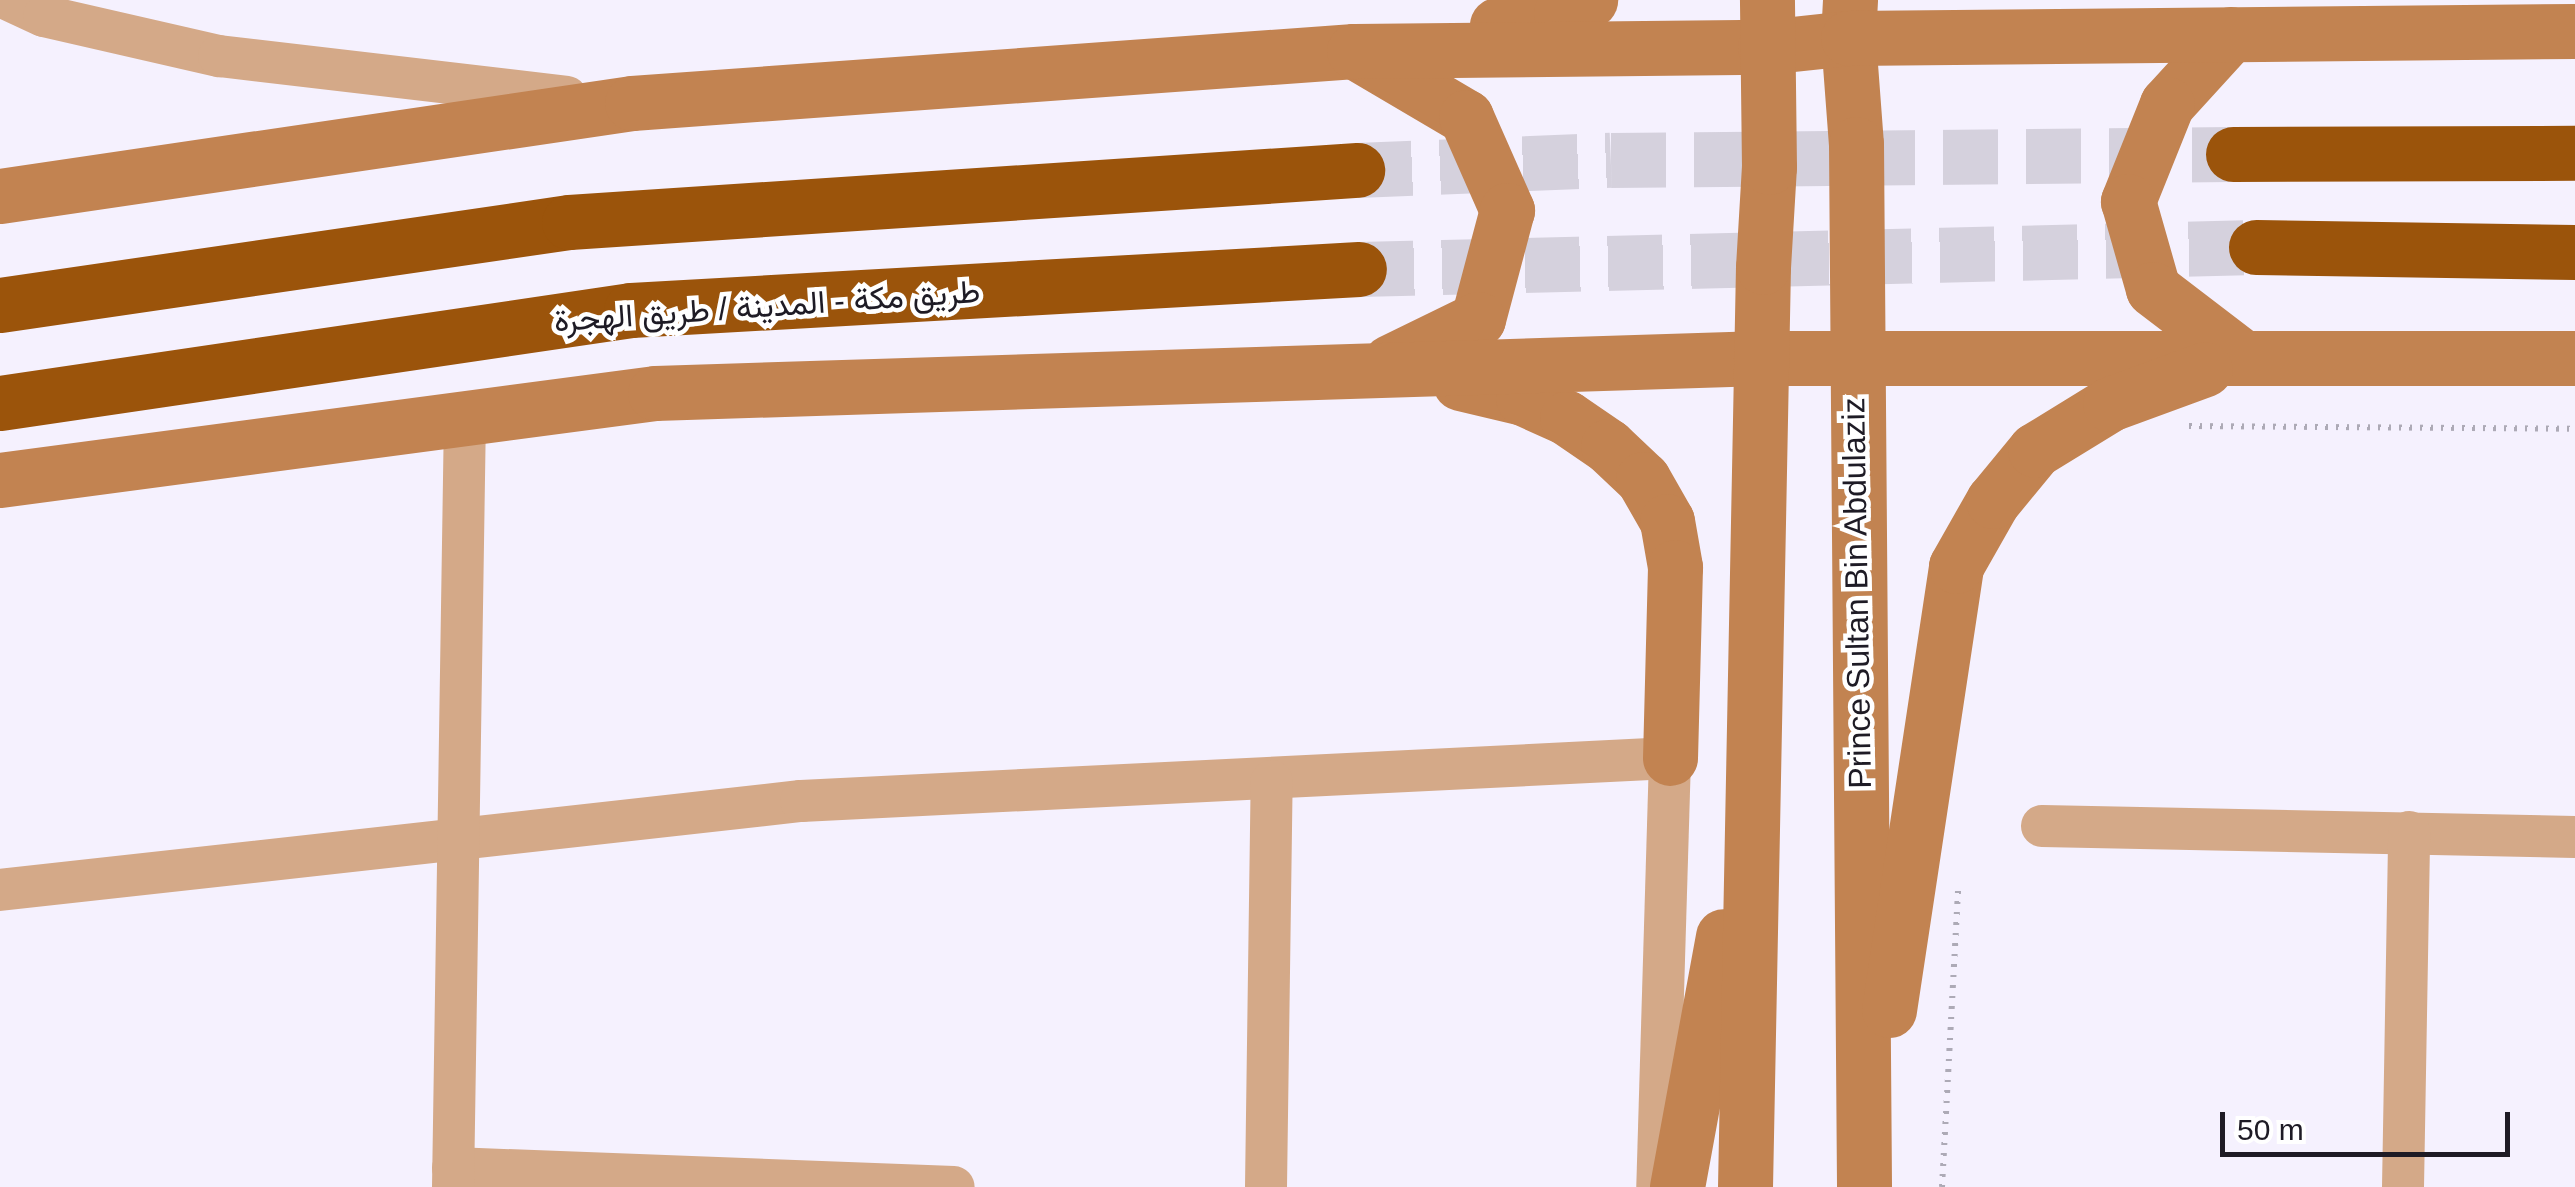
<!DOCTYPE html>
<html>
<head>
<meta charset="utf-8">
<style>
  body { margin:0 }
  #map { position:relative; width:2575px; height:1187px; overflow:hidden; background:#f5f1fe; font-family:Arial,Vazirmatn,sans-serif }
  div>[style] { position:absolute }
  .highway-tunnel>* { height:55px; margin-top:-27.5px; transform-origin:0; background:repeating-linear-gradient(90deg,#d5d1dd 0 55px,transparent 0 83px) }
  .path>* { height:6px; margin-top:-3px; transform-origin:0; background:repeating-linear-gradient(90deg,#adaab6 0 2.5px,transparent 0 10.5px) }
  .street>* { height:42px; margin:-21px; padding:0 21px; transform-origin:21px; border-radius:21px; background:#d4a988 }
  .secondary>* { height:55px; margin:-27.5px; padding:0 27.5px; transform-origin:27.5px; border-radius:27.5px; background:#c28351 }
  .highway>* { height:55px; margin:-27.5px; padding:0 27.5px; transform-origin:27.5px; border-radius:27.5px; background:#9b540b }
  span { translate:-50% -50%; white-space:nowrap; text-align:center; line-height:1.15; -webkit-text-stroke:9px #fff; paint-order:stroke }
  .street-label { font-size:32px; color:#1e1b25 }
  .scale { position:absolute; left:2220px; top:1112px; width:290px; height:45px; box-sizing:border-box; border:5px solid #1e1b25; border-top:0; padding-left:12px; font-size:30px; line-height:35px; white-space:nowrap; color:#1e1b25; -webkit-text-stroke:8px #fff; paint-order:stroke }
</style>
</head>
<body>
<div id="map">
  <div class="highway-tunnel">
    <i style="left:1357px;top:170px;width:254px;rotate:-2.3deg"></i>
    <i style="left:1611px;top:160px;width:622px;rotate:-0.55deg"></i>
    <i style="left:1359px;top:269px;width:897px;rotate:-1.4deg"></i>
  </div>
  <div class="path">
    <i style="left:2189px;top:426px;width:386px;rotate:0.4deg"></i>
    <i style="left:1942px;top:1187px;width:298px;rotate:-86.9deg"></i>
  </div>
  <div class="street">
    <i style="left:9px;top:0;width:38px;rotate:25deg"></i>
    <i style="left:44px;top:16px;width:180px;rotate:12.9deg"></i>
    <i style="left:219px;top:56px;width:350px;rotate:6.7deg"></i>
    <i style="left:2042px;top:826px;width:533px;rotate:1.18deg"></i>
    <i style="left:0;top:890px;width:806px;rotate:-6.34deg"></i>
    <i style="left:801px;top:801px;width:870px;rotate:-2.83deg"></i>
    <i style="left:1670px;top:758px;width:429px;rotate:91.7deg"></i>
    <i style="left:453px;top:1168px;width:501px;rotate:2.17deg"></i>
    <i style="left:453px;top:1187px;width:769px;rotate:-89.11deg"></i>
    <i style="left:1266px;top:1187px;width:406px;rotate:-89.2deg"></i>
    <i style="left:2403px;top:1187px;width:355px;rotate:-89deg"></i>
  </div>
  <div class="secondary">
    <i style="left:1850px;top:0;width:38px;rotate:93deg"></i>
    <i style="left:1848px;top:38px;width:106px;rotate:85.7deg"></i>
    <i style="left:1856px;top:144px;width:1043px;rotate:89.56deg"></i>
    <i style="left:1497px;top:25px;width:65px;rotate:-10.6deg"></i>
    <i style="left:1561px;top:13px;width:32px;rotate:-24deg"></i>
    <i style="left:2231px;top:34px;width:95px;rotate:132.4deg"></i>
    <i style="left:2167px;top:104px;width:105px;rotate:111.9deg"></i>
    <i style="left:2128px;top:201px;width:91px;rotate:74.1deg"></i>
    <i style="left:2153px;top:289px;width:111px;rotate:37.3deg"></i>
    <i style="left:1354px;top:51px;width:130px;rotate:30.5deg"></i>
    <i style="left:1466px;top:117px;width:102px;rotate:66.2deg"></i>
    <i style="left:1507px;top:210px;width:113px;rotate:104.9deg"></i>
    <i style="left:1478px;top:319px;width:98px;rotate:154deg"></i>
    <i style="left:0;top:196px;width:639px;rotate:-8.37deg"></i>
    <i style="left:632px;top:103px;width:724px;rotate:-4.12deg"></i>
    <i style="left:1354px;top:51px;width:411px;rotate:-0.6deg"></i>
    <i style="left:1765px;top:47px;width:83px;rotate:-6.2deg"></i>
    <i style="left:1848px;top:38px;width:727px;rotate:-0.55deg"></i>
    <i style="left:1460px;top:383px;width:65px;rotate:13.4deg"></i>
    <i style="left:1523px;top:398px;width:48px;rotate:24.4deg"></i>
    <i style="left:1567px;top:418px;width:50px;rotate:34.3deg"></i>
    <i style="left:1608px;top:446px;width:48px;rotate:43.3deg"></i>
    <i style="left:1643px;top:479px;width:48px;rotate:60.3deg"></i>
    <i style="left:1667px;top:521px;width:47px;rotate:80.1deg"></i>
    <i style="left:1675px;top:567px;width:191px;rotate:91.5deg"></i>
    <i style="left:0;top:480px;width:661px;rotate:-7.57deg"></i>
    <i style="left:655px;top:393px;width:1107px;rotate:-1.81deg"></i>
    <i style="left:1761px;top:358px;width:814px"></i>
    <i style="left:1889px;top:1010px;width:449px;rotate:-81.4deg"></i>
    <i style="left:1956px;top:566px;width:75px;rotate:-60.4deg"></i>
    <i style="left:1993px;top:501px;width:66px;rotate:-50.5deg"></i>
    <i style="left:2035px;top:450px;width:88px;rotate:-31.5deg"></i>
    <i style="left:2110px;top:404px;width:101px;rotate:-20.2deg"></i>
    <i style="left:1677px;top:1187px;width:255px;rotate:-79.6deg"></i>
    <i style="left:1745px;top:1187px;width:920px;rotate:-88.88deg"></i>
    <i style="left:1763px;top:267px;width:100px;rotate:-86.6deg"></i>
    <i style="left:1769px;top:167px;width:167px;rotate:-90.7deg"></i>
  </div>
  <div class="highway">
    <i style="left:2233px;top:154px;width:342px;rotate:-0.2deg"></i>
    <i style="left:2256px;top:247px;width:319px;rotate:0.9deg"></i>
    <i style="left:0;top:305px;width:575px;rotate:-8.3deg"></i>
    <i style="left:569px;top:222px;width:790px;rotate:-3.78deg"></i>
    <i style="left:0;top:403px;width:638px;rotate:-8.38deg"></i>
    <i style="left:631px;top:310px;width:729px;rotate:-3.22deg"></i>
  </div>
  <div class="street-label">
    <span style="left:767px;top:306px;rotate:-4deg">طريق مكة - المدينة / طريق الهجرة</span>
    <span style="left:1857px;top:593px;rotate:-91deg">Prince Sultan Bin Abdulaziz</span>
  </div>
  <div class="scale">50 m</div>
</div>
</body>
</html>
